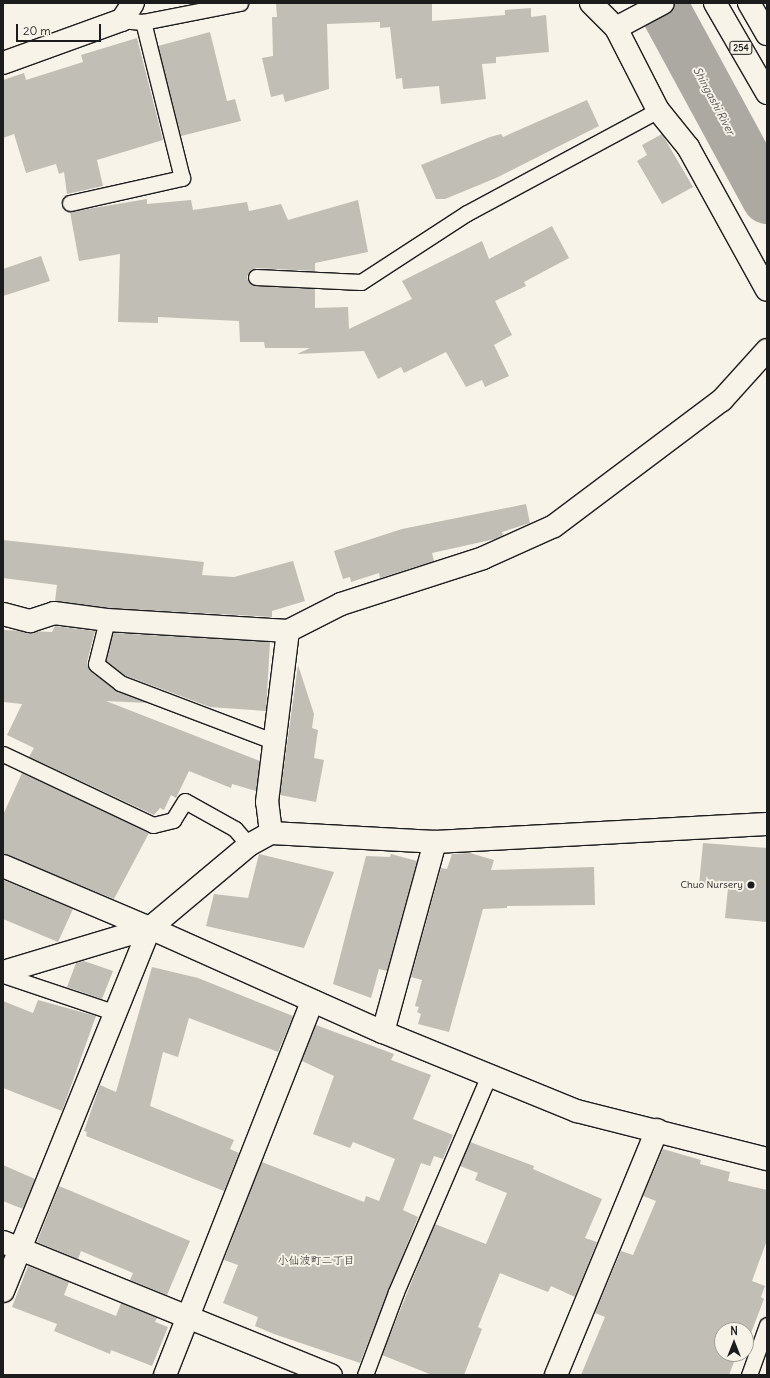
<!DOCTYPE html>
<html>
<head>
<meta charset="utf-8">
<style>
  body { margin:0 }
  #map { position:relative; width:770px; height:1378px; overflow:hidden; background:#f7f3e8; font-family:Delius,"Klee One",sans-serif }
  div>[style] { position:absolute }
  .river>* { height:51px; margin:-25.5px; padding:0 25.5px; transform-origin:25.5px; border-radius:25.5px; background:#aca9a2 }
  .building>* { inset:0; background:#c0beb5 }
  .roads { filter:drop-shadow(1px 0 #1c1c1c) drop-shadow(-1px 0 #1c1c1c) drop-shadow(0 1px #1c1c1c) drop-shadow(0 -1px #1c1c1c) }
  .lane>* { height:15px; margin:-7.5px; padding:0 7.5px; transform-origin:7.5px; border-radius:7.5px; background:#f7f3e8 }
  .street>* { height:22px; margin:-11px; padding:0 11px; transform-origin:11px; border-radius:11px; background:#f7f3e8 }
  .highway>* { height:22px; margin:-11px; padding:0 11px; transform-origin:11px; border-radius:11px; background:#f7f3e8 }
  .dots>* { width:11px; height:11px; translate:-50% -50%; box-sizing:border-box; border:2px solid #f7f3e8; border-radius:50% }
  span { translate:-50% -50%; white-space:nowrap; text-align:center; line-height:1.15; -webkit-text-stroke:4px #f7f3e8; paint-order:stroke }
  .shield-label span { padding:1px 3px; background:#f7f3e8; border:1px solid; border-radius:3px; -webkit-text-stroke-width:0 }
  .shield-label { font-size:9px; color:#1c1c1c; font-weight:700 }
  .poi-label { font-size:10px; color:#1c1c1c }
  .right { translate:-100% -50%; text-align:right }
  .water-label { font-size:11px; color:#565452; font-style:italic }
  .neighbourhood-label { font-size:11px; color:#1c1c1c }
  .frame { position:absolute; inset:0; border:4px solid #1c1c1c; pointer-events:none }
  .north { position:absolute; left:714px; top:1322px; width:40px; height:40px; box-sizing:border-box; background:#f7f3e8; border:1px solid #9f9d96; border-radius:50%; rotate:0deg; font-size:11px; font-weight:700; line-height:16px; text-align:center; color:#1c1c1c }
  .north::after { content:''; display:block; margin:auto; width:14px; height:18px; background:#1c1c1c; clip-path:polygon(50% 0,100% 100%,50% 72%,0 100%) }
  .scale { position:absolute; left:16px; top:24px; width:85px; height:18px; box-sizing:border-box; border:2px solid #1c1c1c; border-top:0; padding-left:5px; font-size:12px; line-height:14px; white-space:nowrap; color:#1c1c1c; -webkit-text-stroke:3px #f7f3e8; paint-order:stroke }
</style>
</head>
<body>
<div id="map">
  <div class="river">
    <i style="left:661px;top:3px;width:222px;rotate:61.5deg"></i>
  </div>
  <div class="building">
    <i style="clip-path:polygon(276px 3px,432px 3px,432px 21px,505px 15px,505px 10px,531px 8px,531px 17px,546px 15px,549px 52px,496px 57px,496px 63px,482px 64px,486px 99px,441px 104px,439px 86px,403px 89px,402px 78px,396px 79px,390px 27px,380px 28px,380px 22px,327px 24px,329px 89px,285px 102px,283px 94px,271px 97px,262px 58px,273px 56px,272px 17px,277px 17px)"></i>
    <i style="clip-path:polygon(210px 32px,227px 101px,235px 99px,241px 121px,181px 136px,158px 46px)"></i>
    <i style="clip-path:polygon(137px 38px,163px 140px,97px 160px,103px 186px,67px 194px,64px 172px,59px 174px,56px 164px,26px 173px,14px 134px,3px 138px,3px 80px,24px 73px,26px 80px,83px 62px,81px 55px)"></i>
    <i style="clip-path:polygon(587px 100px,599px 126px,496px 178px,445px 199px,436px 199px,421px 165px,490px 137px,501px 134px,503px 137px)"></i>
    <i style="clip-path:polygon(662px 134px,693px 187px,662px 204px,637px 161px,647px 155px,642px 145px)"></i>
    <i style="clip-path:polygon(147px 199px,147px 204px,191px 200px,193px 210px,247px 202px,249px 211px,281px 204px,288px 220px,358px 200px,368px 252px,315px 263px,315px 271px,256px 268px,247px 276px,248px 281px,255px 286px,315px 289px,315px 308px,348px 307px,349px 329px,412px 299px,402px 281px,482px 241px,489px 259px,552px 226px,569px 258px,524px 282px,526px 286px,495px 301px,512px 335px,494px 345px,509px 376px,485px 387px,482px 380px,466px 387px,446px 352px,404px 373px,401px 367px,378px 379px,364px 351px,297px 354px,310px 348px,265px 348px,264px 342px,240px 342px,239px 321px,158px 317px,158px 323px,118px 322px,120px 254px,79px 261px,70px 212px)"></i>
    <i style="clip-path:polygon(41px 256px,50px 281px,3px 296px,3px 269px)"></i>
    <i style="clip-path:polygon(526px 504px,530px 523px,502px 532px,503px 535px,495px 539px,432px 553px,434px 561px,380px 578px,379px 573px,351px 582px,350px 577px,343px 579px,334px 551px,402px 529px)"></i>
    <i style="clip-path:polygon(3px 540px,204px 562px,202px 575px,234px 577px,293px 561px,305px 601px,272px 611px,272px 617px,108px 608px,55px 601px,57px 585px,3px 578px)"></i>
    <i style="clip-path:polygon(55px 626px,95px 631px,87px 662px,90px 671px,117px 691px,148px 703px,106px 701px,260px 761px,256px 791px,232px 784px,231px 788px,189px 771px,176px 798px,171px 795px,164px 810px,160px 808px,154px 815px,29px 757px,34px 748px,7px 735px,22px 704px,3px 702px,3px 633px,4px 630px,52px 632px)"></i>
    <i style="clip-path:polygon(113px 633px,270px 642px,266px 711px,210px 707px,124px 675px,106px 661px)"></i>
    <i style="clip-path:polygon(298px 665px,314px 714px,312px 728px,318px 730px,314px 758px,324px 760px,316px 802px,280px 795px)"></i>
    <i style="clip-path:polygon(22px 773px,149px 833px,114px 899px,3px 854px,3px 815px)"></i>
    <i style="clip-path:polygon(703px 843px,767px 848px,767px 922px,725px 918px,728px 888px,699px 885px)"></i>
    <i style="clip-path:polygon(470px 853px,494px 860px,491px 870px,594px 867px,595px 905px,507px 906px,507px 908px,483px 909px,449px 1032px,418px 1024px,421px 1014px,417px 1012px,419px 1007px,415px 1006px,422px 980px,411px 977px,441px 868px,447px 869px,452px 854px)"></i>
    <i style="clip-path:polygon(259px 854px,334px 872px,304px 948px,206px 926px,214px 894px,248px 898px)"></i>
    <i style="clip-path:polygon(391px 854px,417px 861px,387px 971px,379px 969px,371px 998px,333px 984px,366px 856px,390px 857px)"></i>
    <i style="clip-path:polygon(3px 880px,73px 909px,58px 942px,3px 919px)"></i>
    <i style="clip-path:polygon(84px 961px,113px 971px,102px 999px,67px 987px,76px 963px)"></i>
    <i style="clip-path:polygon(152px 967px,198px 978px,293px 1016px,278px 1052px,189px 1018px,178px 1057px,163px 1052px,150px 1106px,234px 1140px,230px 1149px,239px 1153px,224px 1191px,86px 1136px,87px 1132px,84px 1131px,100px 1085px,116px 1092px)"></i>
    <i style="clip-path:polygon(38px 1000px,96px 1016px,62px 1111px,3px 1088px,3px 1001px,33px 1013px)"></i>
    <i style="clip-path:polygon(316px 1025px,394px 1054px,391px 1060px,431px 1075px,413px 1119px,453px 1135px,443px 1159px,434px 1156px,430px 1166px,421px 1163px,403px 1210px,418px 1217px,360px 1363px,274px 1334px,255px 1326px,258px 1317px,223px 1303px,238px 1265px,224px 1260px,262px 1162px,364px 1202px,366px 1196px,379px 1201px,395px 1159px,353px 1142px,350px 1148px,313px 1134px,334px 1076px,302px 1061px)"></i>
    <i style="clip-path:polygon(470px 1142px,534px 1166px,533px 1169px,602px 1199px,585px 1238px,597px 1242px,575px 1297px,551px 1286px,548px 1292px,500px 1273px,478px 1327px,482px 1329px,464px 1375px,432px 1375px,382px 1355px,435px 1224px,486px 1244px,507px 1193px,475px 1180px,478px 1173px,460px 1166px)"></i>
    <i style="clip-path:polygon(663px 1149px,701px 1160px,700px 1164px,730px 1172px,728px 1181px,767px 1190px,767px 1240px,752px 1281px,765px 1286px,761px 1297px,764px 1299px,751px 1333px,746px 1330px,722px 1330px,722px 1354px,737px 1354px,729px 1375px,581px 1375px,605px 1317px,595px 1313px,621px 1251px,633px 1255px,656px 1201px,643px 1196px)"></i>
    <i style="clip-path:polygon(3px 1165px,35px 1179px,23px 1209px,3px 1201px)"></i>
    <i style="clip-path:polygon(59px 1186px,190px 1241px,167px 1295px,130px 1280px,133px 1273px,81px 1251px,78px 1259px,37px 1242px)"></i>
    <i style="clip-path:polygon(28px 1266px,69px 1282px,64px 1295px,116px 1316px,121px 1303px,157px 1318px,155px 1322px,168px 1327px,152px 1366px,111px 1350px,110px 1354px,54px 1331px,57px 1324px,12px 1307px)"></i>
  </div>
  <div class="roads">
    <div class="lane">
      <i style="left:143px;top:22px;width:99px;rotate:-11.1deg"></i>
      <i style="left:70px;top:203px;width:115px;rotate:-12.6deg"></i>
      <i style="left:182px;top:178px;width:161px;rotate:-104deg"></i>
      <i style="left:143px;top:22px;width:21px;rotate:-175deg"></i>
      <i style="left:256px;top:277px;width:105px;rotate:2.7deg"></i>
      <i style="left:361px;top:282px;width:126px;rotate:-33.1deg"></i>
      <i style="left:467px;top:213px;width:217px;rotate:-28.3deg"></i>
      <i style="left:107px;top:620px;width:45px;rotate:104deg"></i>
      <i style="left:96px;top:664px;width:31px;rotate:38deg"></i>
      <i style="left:120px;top:683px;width:164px;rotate:20.8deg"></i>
      <i style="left:3px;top:754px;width:166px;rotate:25.3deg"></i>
      <i style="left:153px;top:825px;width:21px;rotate:-14deg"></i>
      <i style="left:173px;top:820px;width:22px;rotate:-58deg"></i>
      <i style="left:185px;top:801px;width:57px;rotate:29.2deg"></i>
      <i style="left:235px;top:829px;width:21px;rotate:49deg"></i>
      <i style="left:3px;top:975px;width:119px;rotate:18.6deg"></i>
      <i style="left:365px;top:1375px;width:89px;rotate:-69.5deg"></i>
      <i style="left:396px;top:1292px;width:236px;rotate:-66.8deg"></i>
      <i style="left:749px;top:1375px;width:53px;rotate:-70.2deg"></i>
    </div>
    <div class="street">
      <i style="left:591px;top:3px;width:35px;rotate:45deg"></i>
      <i style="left:616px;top:28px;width:92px;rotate:62.9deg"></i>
      <i style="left:658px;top:110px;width:48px;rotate:51deg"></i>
      <i style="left:688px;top:147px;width:163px;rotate:61.1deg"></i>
      <i style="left:616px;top:28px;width:53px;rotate:-28deg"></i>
      <i style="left:3px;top:63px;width:127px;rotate:-19.9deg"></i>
      <i style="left:122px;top:20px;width:20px;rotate:-57deg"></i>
      <i style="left:3px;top:614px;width:28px;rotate:15deg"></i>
      <i style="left:30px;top:621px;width:25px;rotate:-18deg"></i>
      <i style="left:54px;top:613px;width:53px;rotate:7.5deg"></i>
      <i style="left:107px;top:620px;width:181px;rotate:3.5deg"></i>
      <i style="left:271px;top:833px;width:31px;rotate:-97deg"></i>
      <i style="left:267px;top:802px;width:172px;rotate:-83deg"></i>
      <i style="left:288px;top:631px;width:59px;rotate:-27deg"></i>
      <i style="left:341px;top:604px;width:149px;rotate:-17.9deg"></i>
      <i style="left:483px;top:558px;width:78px;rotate:-24.3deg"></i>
      <i style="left:554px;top:526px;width:210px;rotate:-36.9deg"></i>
      <i style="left:722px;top:400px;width:67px;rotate:-48deg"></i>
      <i style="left:3px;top:866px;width:160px;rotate:22.9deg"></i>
      <i style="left:150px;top:928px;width:255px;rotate:24.1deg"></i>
      <i style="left:383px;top:1032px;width:209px;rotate:22.2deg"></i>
      <i style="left:577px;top:1111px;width:196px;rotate:14.2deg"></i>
      <i style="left:3px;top:972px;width:153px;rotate:-16.7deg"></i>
      <i style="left:150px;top:928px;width:129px;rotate:-40deg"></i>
      <i style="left:249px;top:845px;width:25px;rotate:-29deg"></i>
      <i style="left:271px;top:833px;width:164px;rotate:3.1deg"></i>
      <i style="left:435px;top:842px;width:332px;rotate:-3.1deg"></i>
      <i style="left:383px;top:1032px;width:197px;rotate:-74.7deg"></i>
      <i style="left:3px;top:1242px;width:354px;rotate:22.1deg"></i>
      <i style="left:3px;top:1291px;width:392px;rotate:-68deg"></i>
      <i style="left:165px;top:1375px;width:402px;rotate:-68.5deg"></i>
      <i style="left:556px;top:1375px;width:265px;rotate:-67.6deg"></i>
    </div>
    <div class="highway">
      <i style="left:715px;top:3px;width:104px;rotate:60deg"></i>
      <i style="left:749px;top:3px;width:36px;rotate:60deg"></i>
    </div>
  </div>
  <div class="dots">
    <i style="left:751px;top:885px;background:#1c1c1c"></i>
  </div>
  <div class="shield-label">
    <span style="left:741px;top:48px">254</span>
  </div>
  <div class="poi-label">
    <span class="right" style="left:743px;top:885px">Chuo Nursery</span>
  </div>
  <div class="water-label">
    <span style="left:714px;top:101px;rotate:62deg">Shingashi River</span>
  </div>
  <div class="neighbourhood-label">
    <span style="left:316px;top:1260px">小仙波町二丁目</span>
  </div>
  <div class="frame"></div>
  <div class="north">N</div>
  <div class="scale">20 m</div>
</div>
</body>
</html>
